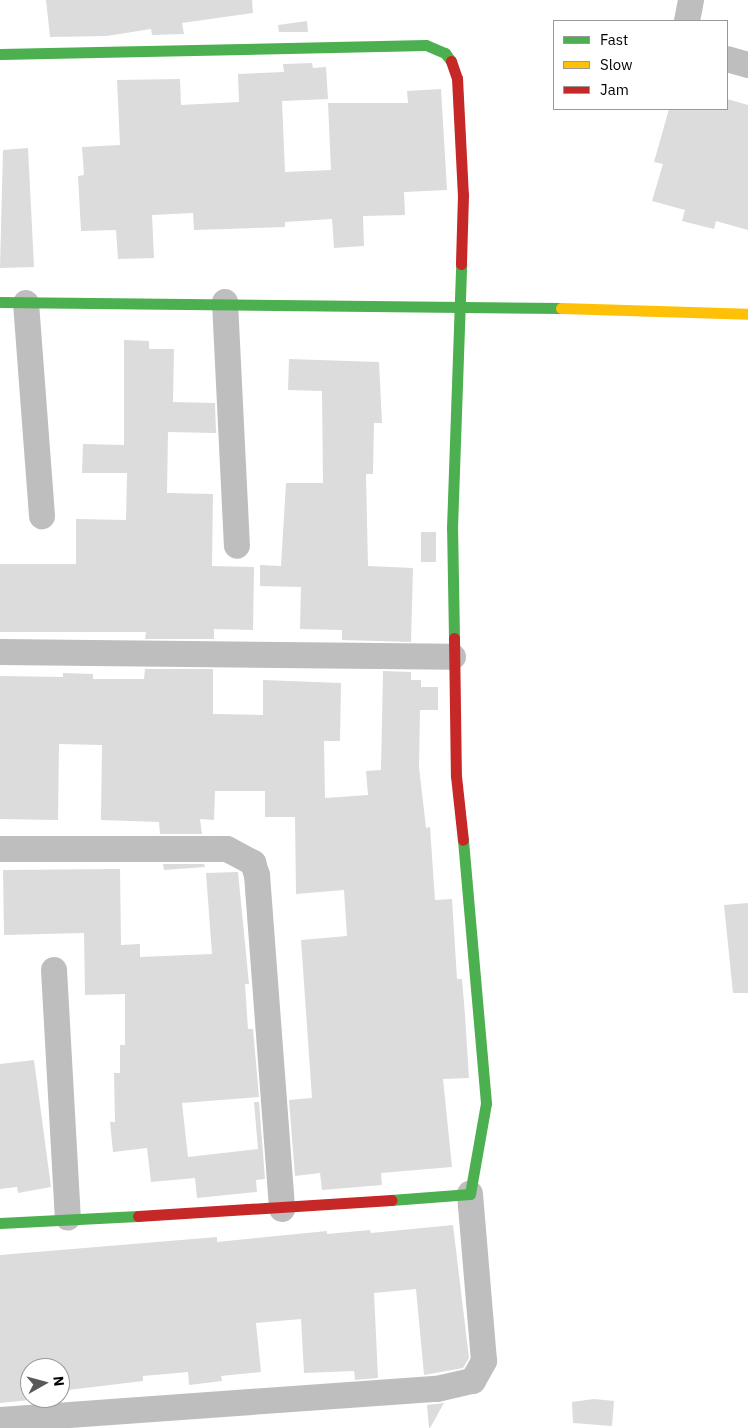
<!DOCTYPE html>
<html>
<head>
<meta charset="utf-8">
<style>
  body { margin:0 }
  #map { position:relative; width:748px; height:1428px; overflow:hidden; background:#fff; font-family:"IBM Plex Sans",sans-serif }
  div>[style] { position:absolute }
  .building>* { inset:0; background:#dcdcdc; transform-origin:0 0 }
  .street>* { height:26px; margin:-13px; padding:0 13px; transform-origin:13px; border-radius:13px; background:#bebebe }
  .fast>* { height:11px; margin:-5.5px; padding:0 5.5px; transform-origin:5.5px; border-radius:5.5px; background:#4caf50 }
  .slow>* { height:11px; margin:-5.5px; padding:0 5.5px; transform-origin:5.5px; border-radius:5.5px; background:#ffc107 }
  .jam>* { height:11px; margin:-5.5px; padding:0 5.5px; transform-origin:5.5px; border-radius:5.5px; background:#c62828 }
  span { translate:-50% -50%; white-space:nowrap; text-align:center; line-height:1.15; -webkit-text-stroke:4.5px #fff; paint-order:stroke }
  .legend { position:absolute; left:553px; top:20px; width:175px; height:90px; box-sizing:border-box; background:#fff; border:1px solid #999; margin:0; padding:6px 9px; list-style:none; font-size:15px; color:#000 }
  .legend li { display:flex; align-items:center; gap:10px; height:25px }
  .legend b { width:25px; border:1px solid #999 }
  .north { position:absolute; left:20px; top:1358px; width:50px; height:50px; box-sizing:border-box; background:#fff; border:1px solid #999; border-radius:50%; rotate:83deg; font-size:14px; font-weight:700; line-height:20px; text-align:center; color:#000 }
  .north::after { content:''; display:block; margin:auto; width:18px; height:22px; background:#595959; clip-path:polygon(50% 0,100% 100%,50% 72%,0 100%) }
</style>
</head>
<body>
<div id="map">
  <div class="building">
    <i style="clip-path:polygon(46px 0,252px 0,253px 13px,182px 23px,184px 34px,152px 35px,151px 29px,107px 36px,50px 37px)"></i>
    <i style="clip-path:polygon(307px 21px,308px 32px,279px 32px,278px 25px)"></i>
    <i style="clip-path:polygon(312px 63px,313px 68px,326px 67px,328px 99px,282px 101px,285px 172px,331px 170px,328px 103px,408px 103px,407px 91px,441px 89px,447px 190px,404px 192px,405px 215px,363px 216px,364px 246px,334px 248px,332px 219px,285px 222px,285px 227px,194px 230px,193px 213px,152px 215px,154px 258px,118px 259px,116px 230px,81px 231px,78px 176px,84px 175px,82px 147px,120px 145px,117px 80px,180px 79px,181px 105px,239px 102px,238px 74px,284px 72px,283px 64px)"></i>
    <i style="clip-path:polygon(727px 99px,748px 105px,748px 230px,716px 221px,714px 229px,682px 221px,685px 210px,652px 201px,663px 164px,654px 162px,669px 109px,727px 109px)"></i>
    <i style="clip-path:polygon(28px 148px,34px 267px,0 268px,3px 150px)"></i>
    <i style="clip-path:polygon(124px 340px,149px 341px,149px 349px,174px 349px,173px 402px,215px 403px,216px 433px,168px 432px,167px 493px,213px 494px,212px 566px,254px 567px,253px 630px,214px 629px,214px 639px,145px 639px,146px 632px,0 632px,0 564px,76px 564px,76px 519px,126px 520px,127px 473px,82px 473px,83px 444px,124px 445px)"></i>
    <i style="clip-path:polygon(289px 359px,379px 362px,382px 423px,374px 423px,373px 474px,366px 474px,368px 566px,413px 568px,411px 642px,342px 640px,342px 630px,300px 629px,301px 587px,260px 586px,260px 565px,281px 566px,286px 483px,323px 483px,322px 391px,288px 390px)"></i>
    <i style="left:421px;top:532px;width:15px;height:30px"></i>
    <i style="clip-path:polygon(145px 669px,213px 669px,213px 714px,263px 715px,263px 680px,341px 683px,340px 741px,324px 741px,325px 798px,368px 795px,366px 771px,381px 770px,383px 671px,411px 672px,411px 680px,421px 680px,421px 687px,438px 687px,438px 710px,420px 710px,419px 767px,426px 828px,430px 827px,435px 900px,452px 899px,457px 979px,462px 979px,465px 1015px,469px 1078px,443px 1079px,452px 1167px,381px 1173px,382px 1185px,322px 1190px,320px 1173px,295px 1176px,289px 1100px,312px 1098px,301px 940px,347px 936px,344px 890px,296px 894px,295px 817px,265px 817px,265px 791px,215px 791px,214px 820px,200px 819px,202px 834px,160px 834px,159px 822px,101px 820px,102px 745px,59px 744px,58px 820px,0 819px,0 676px,63px 677px,63px 673px,93px 674px,93px 679px,144px 679px)"></i>
    <i style="clip-path:polygon(163px 864px,204px 864px,205px 867px,164px 870px)"></i>
    <i style="clip-path:polygon(120px 869px,121px 945px,140px 944px,140px 957px,212px 954px,206px 873px,238px 872px,249px 984px,245px 984px,248px 1029px,253px 1029px,259px 1097px,182px 1103px,188px 1157px,258px 1149px,254px 1102px,259px 1102px,265px 1179px,256px 1180px,257px 1192px,197px 1198px,195px 1178px,151px 1182px,147px 1148px,113px 1152px,110px 1122px,115px 1122px,114px 1073px,120px 1073px,120px 1045px,125px 1045px,125px 994px,85px 995px,84px 933px,4px 935px,3px 870px)"></i>
    <i style="clip-path:polygon(748px 903px,748px 993px,733px 993px,724px 905px)"></i>
    <i style="clip-path:polygon(34px 1060px,51px 1187px,18px 1193px,17px 1187px,0 1189px,0 1064px)"></i>
    <i style="clip-path:polygon(453px 1225px,469px 1358px,463px 1368px,424px 1375px,416px 1289px,374px 1293px,378px 1378px,355px 1380px,354px 1371px,304px 1373px,301px 1319px,256px 1323px,261px 1372px,221px 1376px,222px 1381px,189px 1385px,188px 1372px,143px 1376px,143px 1381px,60px 1391px,60px 1368px,30px 1368px,30px 1400px,0 1403px,0 1255px,217px 1237px,217px 1242px,327px 1231px,327px 1234px,370px 1230px,371px 1233px)"></i>
    <i style="clip-path:polygon(594px 1399px,614px 1401px,612px 1426px,573px 1423px,572px 1402px)"></i>
    <i style="clip-path:polygon(444px 1403px,430px 1428px,429px 1428px,427px 1405px)"></i>
  </div>
  <div class="street">
    <i style="left:687px;top:21px;width:21px;rotate:-79deg"></i>
    <i style="left:727px;top:59px;width:22px;rotate:16deg"></i>
    <i style="left:225px;top:302px;width:244px;rotate:87.2deg"></i>
    <i style="left:26px;top:303px;width:214px;rotate:85.7deg"></i>
    <i style="left:0;top:652px;width:453px;rotate:0.6deg"></i>
    <i style="left:0;top:849px;width:227px"></i>
    <i style="left:227px;top:849px;width:30px;rotate:28deg"></i>
    <i style="left:253px;top:863px;width:13px;rotate:72deg"></i>
    <i style="left:257px;top:875px;width:335px;rotate:85.7deg"></i>
    <i style="left:54px;top:970px;width:248px;rotate:86.8deg"></i>
    <i style="left:0;top:1420px;width:438px;rotate:-4.1deg"></i>
    <i style="left:437px;top:1389px;width:37px;rotate:-13deg"></i>
    <i style="left:473px;top:1381px;width:23px;rotate:-61deg"></i>
    <i style="left:484px;top:1361px;width:168px;rotate:-94.8deg"></i>
  </div>
  <div class="fast">
    <i style="left:0;top:54px;width:426px;rotate:-1.2deg"></i>
    <i style="left:426px;top:45px;width:21px;rotate:23deg"></i>
    <i style="left:445px;top:53px;width:10px;rotate:53deg"></i>
    <i style="left:0;top:302px;width:561px;rotate:0.61deg"></i>
    <i style="left:454px;top:638px;width:110px;rotate:-91deg"></i>
    <i style="left:452px;top:528px;width:264px;rotate:-88deg"></i>
    <i style="left:391px;top:1200px;width:79px;rotate:-4.3deg"></i>
    <i style="left:470px;top:1194px;width:92px;rotate:-80deg"></i>
    <i style="left:486px;top:1103px;width:264px;rotate:-95deg"></i>
    <i style="left:0;top:1223px;width:138px;rotate:-2.9deg"></i>
  </div>
  <div class="slow">
    <i style="left:561px;top:308px;width:187px;rotate:1.8deg"></i>
  </div>
  <div class="jam">
    <i style="left:451px;top:61px;width:18px;rotate:71deg"></i>
    <i style="left:457px;top:78px;width:117px;rotate:87.1deg"></i>
    <i style="left:463px;top:195px;width:69px;rotate:91.7deg"></i>
    <i style="left:454px;top:638px;width:138px;rotate:89.2deg"></i>
    <i style="left:456px;top:776px;width:64px;rotate:83.8deg"></i>
    <i style="left:138px;top:1216px;width:254px;rotate:-3.6deg"></i>
  </div>
  <ul class="legend">
  <li><b style="height:6px;background:#4caf50"></b>Fast</li>
  <li><b style="height:6px;background:#ffc107"></b>Slow</li>
  <li><b style="height:6px;background:#c62828"></b>Jam</li>
  </ul>
  <div class="north">N</div>
</div>
</body>
</html>
